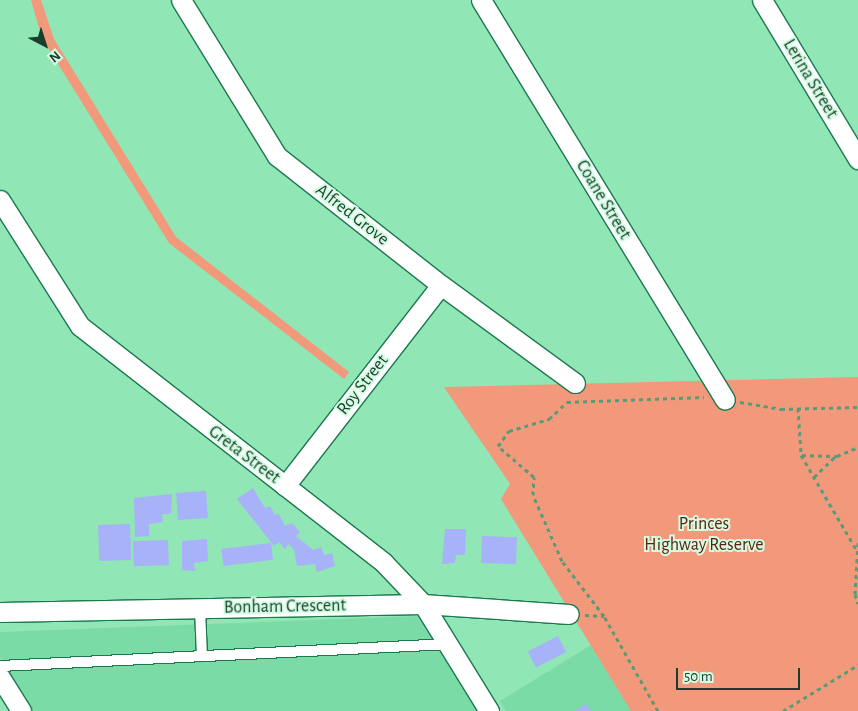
<!DOCTYPE html>
<html>
<head>
<meta charset="utf-8">
<style>
  body { margin:0 }
  #map { position:relative; width:858px; height:711px; overflow:hidden; background:#90e6b5; font-family:"Alegreya Sans",sans-serif }
  div>[style] { position:absolute }
  .built>* { inset:0; background:#7bdba6 }
  .green>* { inset:0; background:#f2987b }
  .building>* { inset:0; background:#a8b2f9; transform-origin:0 0 }
  .path>* { height:3px; margin-top:-1.5px; transform-origin:0; background:repeating-linear-gradient(90deg,#5b9a77 0 4px,transparent 0 8px) }
  .roads { filter:drop-shadow(1px 0 #1c794e) drop-shadow(-1px 0 #1c794e) drop-shadow(0 1px #1c794e) drop-shadow(0 -1px #1c794e) }
  .service>* { height:10px; margin:-5px; padding:0 5px; transform-origin:5px; border-radius:5px; background:#fff }
  .minor>* { height:19px; margin:-9.5px; padding:0 9.5px; transform-origin:9.5px; border-radius:9.5px; background:#fff }
  span { translate:-50% -50%; white-space:nowrap; text-align:center; line-height:1.15; -webkit-text-stroke:4px #d3fce3; paint-order:stroke }
  .street-label { font-size:18px; color:#1a3e2b }
  .park-label { font-size:18px; color:#60220e }
  .north { position:absolute; left:20px; top:20px; width:50px; height:50px; -webkit-text-stroke:4px #d3fce3; paint-order:stroke; rotate:140deg; font-size:14px; font-weight:700; line-height:20px; text-align:center; color:#1a3e2b }
  .north::after { content:''; display:block; margin:auto; width:18px; height:22px; background:#1a3e2b; clip-path:polygon(50% 0,100% 100%,50% 72%,0 100%) }
  .scale { position:absolute; left:676px; top:668px; width:124px; height:22px; box-sizing:border-box; border:2px solid #1a3e2b; border-top:0; padding-left:6px; font-size:15px; line-height:18px; white-space:nowrap; color:#1a3e2b; -webkit-text-stroke:4px #d3fce3; paint-order:stroke }
</style>
</head>
<body>
<div id="map">
  <div class="built">
    <i style="clip-path:polygon(419px 616px,478px 711px,34px 711px,0 657px,0 632px)"></i>
    <i style="clip-path:polygon(591px 645px,631px 711px,506px 711px,500px 701px)"></i>
  </div>
  <div class="green">
    <i style="clip-path:polygon(31px 0,41px 0,54px 39px,176px 237px,349px 372px,344px 379px,169px 243px,42px 38px)"></i>
    <i style="clip-path:polygon(858px 377px,858px 711px,631px 711px,501px 499px,510px 484px,444px 387px)"></i>
  </div>
  <div class="building">
    <i style="clip-path:polygon(253px 488px,265px 508px,270px 506px,275px 515px,279px 514px,285px 526px,292px 523px,300px 532px,296px 536px,313px 550px,321px 547px,324px 555px,332px 553px,335px 566px,317px 572px,315px 564px,297px 566px,294px 550px,289px 544px,285px 549px,279px 542px,274px 546px,237px 499px)"></i>
    <i style="left:206px;top:491px;width:27px;height:30px;rotate:86deg"></i>
    <i style="clip-path:polygon(172px 494px,171px 514px,162px 514px,163px 522px,149px 524px,149px 536px,135px 537px,134px 498px)"></i>
    <i style="left:130px;top:524px;width:36px;height:32px;rotate:88deg"></i>
    <i style="clip-path:polygon(445px 529px,466px 529px,465px 555px,456px 555px,455px 563px,442px 564px)"></i>
    <i style="left:482px;top:536px;width:35px;height:27px;rotate:2deg"></i>
    <i style="clip-path:polygon(207px 539px,208px 561px,194px 563px,195px 571px,182px 570px,182px 541px)"></i>
    <i style="left:168px;top:540px;width:25px;height:35px;rotate:88deg"></i>
    <i style="left:271px;top:543px;width:17px;height:50px;rotate:83deg"></i>
    <i style="left:558px;top:636px;width:18px;height:34px;rotate:63deg"></i>
    <i style="clip-path:polygon(586px 704px,591px 711px,575px 711px)"></i>
  </div>
  <div class="path">
    <i style="left:740px;top:402px;width:42px;rotate:9.7deg"></i>
    <i style="left:781px;top:409px;width:77px;rotate:-1.5deg"></i>
    <i style="left:798px;top:408px;width:47px;rotate:86.3deg"></i>
    <i style="left:801px;top:455px;width:111px;rotate:59.7deg"></i>
    <i style="left:802px;top:455px;width:35px;rotate:2deg"></i>
    <i style="left:837px;top:456px;width:23px;rotate:-23deg"></i>
    <i style="left:814px;top:477px;width:30px;rotate:-44deg"></i>
    <i style="left:858px;top:543px;width:51px;rotate:93.4deg"></i>
    <i style="left:855px;top:594px;width:10px;rotate:73deg"></i>
    <i style="left:585px;top:615px;width:19px;rotate:3deg"></i>
    <i style="left:658px;top:711px;width:109px;rotate:-119.6deg"></i>
    <i style="left:604px;top:616px;width:69px;rotate:-127.4deg"></i>
    <i style="left:562px;top:561px;width:72px;rotate:-113.7deg"></i>
    <i style="left:533px;top:495px;width:18px;rotate:-87deg"></i>
    <i style="left:534px;top:477px;width:48px;rotate:-139.3deg"></i>
    <i style="left:498px;top:446px;width:19px;rotate:-54deg"></i>
    <i style="left:509px;top:431px;width:42px;rotate:-16.7deg"></i>
    <i style="left:549px;top:419px;width:25px;rotate:-43deg"></i>
    <i style="left:567px;top:402px;width:137px;rotate:-2.1deg"></i>
    <i style="left:783px;top:711px;width:88px;rotate:-31.5deg"></i>
  </div>
  <div class="roads">
    <div class="service">
      <i style="left:200px;top:609px;width:47px;rotate:87.6deg"></i>
      <i style="left:0;top:666px;width:449px;rotate:-2.8deg"></i>
    </div>
    <div class="minor">
      <i style="left:181px;top:0;width:183px;rotate:58.4deg"></i>
      <i style="left:277px;top:156px;width:209px;rotate:38.2deg"></i>
      <i style="left:441px;top:285px;width:166px;rotate:36.2deg"></i>
      <i style="left:481px;top:0;width:468px;rotate:58.6deg"></i>
      <i style="left:762px;top:0;width:186px;rotate:58.9deg"></i>
      <i style="left:0;top:200px;width:149px;rotate:57.6deg"></i>
      <i style="left:80px;top:326px;width:385px;rotate:37.9deg"></i>
      <i style="left:384px;top:563px;width:57px;rotate:46.4deg"></i>
      <i style="left:423px;top:604px;width:126px;rotate:58.3deg"></i>
      <i style="left:285px;top:486px;width:254px;rotate:-52.2deg"></i>
      <i style="left:0;top:612px;width:423px;rotate:-1.1deg"></i>
      <i style="left:423px;top:604px;width:146px;rotate:3.9deg"></i>
      <i style="left:0;top:677px;width:40px;rotate:58deg"></i>
    </div>
  </div>
  <div class="street-label">
    <span style="left:810px;top:79px;rotate:59deg">Lerina Street</span>
    <span style="left:603px;top:200px;rotate:59deg">Coane Street</span>
    <span style="left:352px;top:215px;rotate:38deg">Alfred Grove</span>
    <span style="left:363px;top:385px;rotate:-52deg">Roy Street</span>
    <span style="left:244px;top:455px;rotate:37deg">Greta Street</span>
    <span style="left:285px;top:607px;rotate:-1deg">Bonham Crescent</span>
  </div>
  <div class="park-label">
    <span style="left:704px;top:535px">Princes<br>Highway Reserve</span>
  </div>
  <div class="north">N</div>
  <div class="scale">50 m</div>
</div>
</body>
</html>
